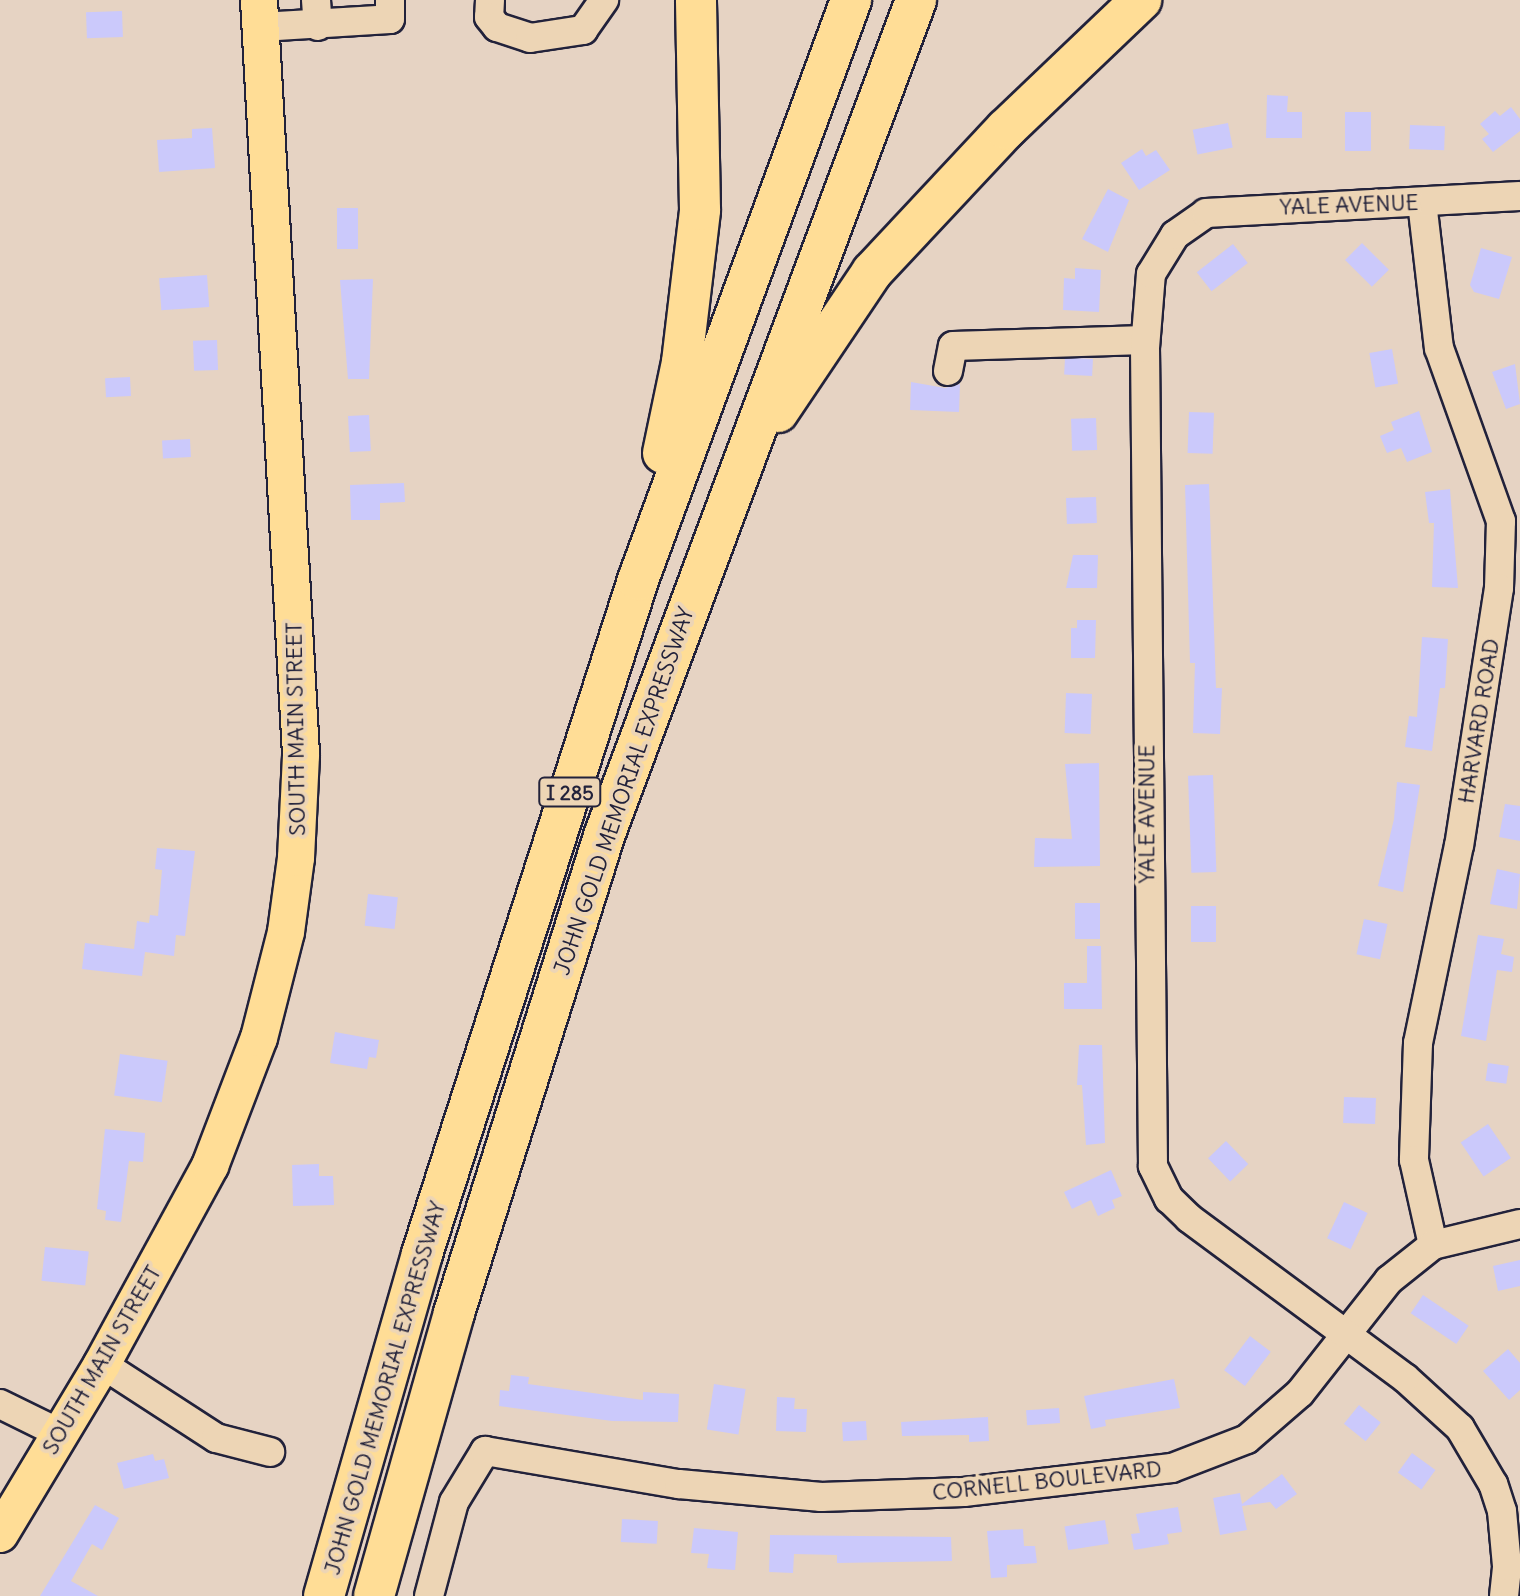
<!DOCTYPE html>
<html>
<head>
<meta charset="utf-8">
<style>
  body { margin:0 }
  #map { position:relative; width:1520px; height:1596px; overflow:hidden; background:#e6d3c3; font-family:Delius,sans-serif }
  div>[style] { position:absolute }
  .building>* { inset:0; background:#cbc9fb; transform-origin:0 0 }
  .roads { filter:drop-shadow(2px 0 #22223b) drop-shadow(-2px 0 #22223b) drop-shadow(0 2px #22223b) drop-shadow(0 -2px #22223b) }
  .minor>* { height:28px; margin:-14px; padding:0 14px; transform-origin:14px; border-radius:14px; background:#edd5b5 }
  .major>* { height:36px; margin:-18px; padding:0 18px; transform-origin:18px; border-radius:18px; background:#ffdd96 }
  .highway>* { height:40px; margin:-20px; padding:0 20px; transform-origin:20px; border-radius:20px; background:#ffdd96 }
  span { translate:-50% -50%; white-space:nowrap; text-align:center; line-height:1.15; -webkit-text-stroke:8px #edd5b5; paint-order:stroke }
  .shield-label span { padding:2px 6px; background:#edd5b5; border:2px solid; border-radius:6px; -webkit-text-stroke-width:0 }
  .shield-label { font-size:20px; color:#22223b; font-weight:700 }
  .street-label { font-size:22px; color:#22223b }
</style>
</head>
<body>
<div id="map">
  <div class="building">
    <i style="left:122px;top:11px;width:26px;height:36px;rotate:88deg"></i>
    <i style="clip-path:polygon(1267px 95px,1288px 96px,1287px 112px,1302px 112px,1302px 138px,1266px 138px)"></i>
    <i style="clip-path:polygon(1511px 107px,1520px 119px,1520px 131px,1493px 152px,1482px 139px,1489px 134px,1480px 124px,1495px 111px,1500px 116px)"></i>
    <i style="left:1345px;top:112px;width:26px;height:39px"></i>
    <i style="left:1228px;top:123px;width:25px;height:36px;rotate:79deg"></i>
    <i style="left:1410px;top:125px;width:35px;height:24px;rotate:2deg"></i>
    <i style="clip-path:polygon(212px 128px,215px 168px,159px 172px,157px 140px,192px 138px,192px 129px)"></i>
    <i style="clip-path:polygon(1142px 149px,1146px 156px,1156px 150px,1170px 170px,1139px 190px,1121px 163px)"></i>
    <i style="clip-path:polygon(1108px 189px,1129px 200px,1108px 252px,1082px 239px)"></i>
    <i style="left:337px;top:208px;width:21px;height:41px"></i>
    <i style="left:1362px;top:243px;width:38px;height:24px;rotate:45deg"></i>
    <i style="left:1233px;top:244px;width:24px;height:46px;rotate:52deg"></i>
    <i style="clip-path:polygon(1481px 248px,1512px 257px,1499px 299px,1474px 292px,1470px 285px)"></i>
    <i style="clip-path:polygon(1075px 268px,1101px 270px,1099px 312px,1063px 310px,1064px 278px,1075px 279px)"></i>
    <i style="left:207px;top:275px;width:32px;height:48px;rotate:86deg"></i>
    <i style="clip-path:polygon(373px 279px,369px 379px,348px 379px,340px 280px)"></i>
    <i style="left:217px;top:340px;width:30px;height:24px;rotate:88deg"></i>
    <i style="left:1392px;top:349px;width:35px;height:23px;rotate:80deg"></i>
    <i style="left:1093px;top:359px;width:17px;height:28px;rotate:93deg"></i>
    <i style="clip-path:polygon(1515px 364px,1520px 404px,1506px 409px,1492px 372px)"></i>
    <i style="left:130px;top:377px;width:19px;height:25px;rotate:87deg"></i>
    <i style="clip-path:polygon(911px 382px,945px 388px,960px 384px,959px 412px,910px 410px)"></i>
    <i style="clip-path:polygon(1419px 411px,1432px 452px,1407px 462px,1401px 448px,1387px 453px,1380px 436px,1394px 430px,1391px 422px)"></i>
    <i style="left:1189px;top:412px;width:25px;height:41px;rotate:2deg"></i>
    <i style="left:369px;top:415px;width:36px;height:21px;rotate:87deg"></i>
    <i style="left:1096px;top:418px;width:32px;height:25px;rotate:88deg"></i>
    <i style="left:190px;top:439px;width:18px;height:28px;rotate:87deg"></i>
    <i style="clip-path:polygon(404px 483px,405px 502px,380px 503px,380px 520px,351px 520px,350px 485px)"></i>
    <i style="clip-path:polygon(1209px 484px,1216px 688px,1222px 688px,1220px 734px,1193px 733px,1195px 663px,1190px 663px,1185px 485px)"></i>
    <i style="clip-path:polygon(1450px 489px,1458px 588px,1432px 587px,1434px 523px,1429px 523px,1425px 492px)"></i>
    <i style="left:1096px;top:497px;width:26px;height:30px;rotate:88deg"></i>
    <i style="clip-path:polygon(1073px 555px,1098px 555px,1097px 588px,1066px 588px)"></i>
    <i style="clip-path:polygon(1077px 620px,1096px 620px,1095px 658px,1071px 658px,1071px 628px,1077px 628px)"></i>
    <i style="clip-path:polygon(1422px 637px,1448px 639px,1445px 688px,1440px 688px,1432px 751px,1405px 747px,1409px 716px,1417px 717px)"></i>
    <i style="left:1066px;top:693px;width:26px;height:40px;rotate:2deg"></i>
    <i style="clip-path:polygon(1099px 763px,1100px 866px,1034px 867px,1035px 838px,1072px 839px,1065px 764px)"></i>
    <i style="left:1213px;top:775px;width:97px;height:25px;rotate:88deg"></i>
    <i style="clip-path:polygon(1397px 782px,1420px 785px,1403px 892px,1378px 886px,1394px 819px)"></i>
    <i style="clip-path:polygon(1505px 804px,1520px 806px,1520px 841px,1499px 837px)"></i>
    <i style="clip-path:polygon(157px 848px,195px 851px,185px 936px,176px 935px,174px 956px,145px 952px,142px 976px,82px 969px,85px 943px,134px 949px,137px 921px,149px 923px,150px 915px,158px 916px,162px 870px,155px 869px)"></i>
    <i style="clip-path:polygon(1497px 869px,1520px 874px,1517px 909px,1490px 904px)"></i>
    <i style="left:368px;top:894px;width:30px;height:32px;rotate:6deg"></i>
    <i style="left:1075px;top:903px;width:25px;height:36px"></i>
    <i style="left:1191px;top:906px;width:25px;height:36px"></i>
    <i style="left:1364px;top:919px;width:24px;height:36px;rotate:12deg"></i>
    <i style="clip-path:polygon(1478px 935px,1504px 939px,1501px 954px,1514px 957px,1512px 972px,1497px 970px,1486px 1041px,1461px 1036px)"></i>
    <i style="clip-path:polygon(1087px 946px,1101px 946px,1102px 1009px,1064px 1009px,1064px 983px,1087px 983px)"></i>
    <i style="clip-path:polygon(335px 1032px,379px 1040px,376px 1058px,369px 1057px,367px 1069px,330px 1063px)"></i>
    <i style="clip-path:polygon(1079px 1045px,1102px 1045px,1105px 1143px,1086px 1145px,1082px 1085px,1077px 1085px)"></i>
    <i style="left:120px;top:1054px;width:48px;height:42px;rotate:8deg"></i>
    <i style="left:1488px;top:1063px;width:21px;height:18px;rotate:8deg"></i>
    <i style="left:1344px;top:1097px;width:32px;height:26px;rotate:2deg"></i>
    <i style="left:1488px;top:1124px;width:41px;height:33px;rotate:56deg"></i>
    <i style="clip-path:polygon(105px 1129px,145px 1133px,143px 1162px,129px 1161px,121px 1222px,105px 1220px,106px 1211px,97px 1209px)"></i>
    <i style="left:1226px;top:1141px;width:32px;height:25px;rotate:46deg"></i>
    <i style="clip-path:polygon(319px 1164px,319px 1176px,333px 1176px,334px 1205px,293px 1206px,292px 1165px)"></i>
    <i style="clip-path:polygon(1111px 1170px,1122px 1196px,1112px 1200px,1115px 1208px,1098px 1216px,1091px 1200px,1072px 1209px,1064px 1192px)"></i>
    <i style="left:1344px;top:1202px;width:26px;height:40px;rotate:25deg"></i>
    <i style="left:45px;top:1247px;width:44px;height:34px;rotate:6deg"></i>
    <i style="clip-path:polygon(1520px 1260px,1520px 1286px,1498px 1291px,1493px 1266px)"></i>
    <i style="left:1423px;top:1295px;width:55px;height:22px;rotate:34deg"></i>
    <i style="left:1250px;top:1336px;width:26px;height:43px;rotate:37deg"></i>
    <i style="clip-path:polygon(1508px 1349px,1520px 1363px,1520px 1390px,1509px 1400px,1483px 1371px)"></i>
    <i style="clip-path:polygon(511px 1375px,529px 1377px,528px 1384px,643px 1400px,643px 1392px,679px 1394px,678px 1422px,612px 1421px,499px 1406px,500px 1390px,509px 1391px)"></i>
    <i style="clip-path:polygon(1174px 1379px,1180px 1408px,1105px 1420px,1106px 1426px,1091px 1429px,1084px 1396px)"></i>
    <i style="left:714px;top:1384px;width:32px;height:46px;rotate:9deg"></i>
    <i style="clip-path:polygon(777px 1397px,795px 1398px,794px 1409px,807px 1409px,806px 1432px,776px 1431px)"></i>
    <i style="left:1359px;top:1405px;width:28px;height:24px;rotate:39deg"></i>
    <i style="left:1059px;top:1408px;width:15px;height:33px;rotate:86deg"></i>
    <i style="clip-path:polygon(988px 1417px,989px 1441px,969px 1442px,969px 1435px,902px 1436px,901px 1422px)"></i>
    <i style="left:866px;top:1421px;width:19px;height:24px;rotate:87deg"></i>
    <i style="left:1412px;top:1453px;width:29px;height:24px;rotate:36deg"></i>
    <i style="clip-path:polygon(153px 1454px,155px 1461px,164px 1459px,169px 1478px,124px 1489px,117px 1463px)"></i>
    <i style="clip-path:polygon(1282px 1474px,1297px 1494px,1276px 1509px,1270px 1502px,1242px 1506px,1247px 1530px,1220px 1535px,1213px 1498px,1240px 1493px,1242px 1504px)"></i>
    <i style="clip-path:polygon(95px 1505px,119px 1518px,102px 1550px,92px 1544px,71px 1581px,98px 1596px,40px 1596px)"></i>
    <i style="clip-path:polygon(1178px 1507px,1182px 1532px,1167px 1534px,1169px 1544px,1134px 1550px,1131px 1534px,1140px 1533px,1136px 1514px)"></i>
    <i style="left:622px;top:1519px;width:36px;height:23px;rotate:3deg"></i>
    <i style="left:1105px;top:1520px;width:24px;height:41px;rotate:81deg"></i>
    <i style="clip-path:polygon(694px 1528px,738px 1532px,735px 1570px,707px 1568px,709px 1554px,691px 1553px)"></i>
    <i style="clip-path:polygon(1023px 1529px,1024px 1546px,1035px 1546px,1037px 1563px,1007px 1565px,1007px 1577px,991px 1578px,987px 1531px)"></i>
    <i style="clip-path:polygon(770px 1535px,951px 1537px,952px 1561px,837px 1563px,837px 1555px,794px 1554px,793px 1573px,769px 1572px)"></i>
  </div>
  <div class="roads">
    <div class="minor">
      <i style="left:316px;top:0;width:26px;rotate:86deg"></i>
      <i style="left:490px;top:0;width:17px;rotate:93deg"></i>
      <i style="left:489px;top:17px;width:13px;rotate:51deg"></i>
      <i style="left:497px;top:27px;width:35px;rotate:18deg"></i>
      <i style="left:530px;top:38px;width:54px;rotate:-8.6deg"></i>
      <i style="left:583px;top:30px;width:37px;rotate:-55deg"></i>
      <i style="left:261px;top:27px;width:129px;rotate:-3.5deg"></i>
      <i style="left:390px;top:19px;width:19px;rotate:-90deg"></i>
      <i style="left:1422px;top:202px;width:147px;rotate:83.4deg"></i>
      <i style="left:1439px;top:348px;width:184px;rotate:70.3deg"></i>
      <i style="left:1501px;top:521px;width:67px;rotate:91.7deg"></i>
      <i style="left:1499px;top:588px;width:260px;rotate:98.8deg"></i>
      <i style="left:1459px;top:845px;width:202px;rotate:101.7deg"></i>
      <i style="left:1418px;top:1043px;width:117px;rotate:92deg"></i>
      <i style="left:1414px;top:1160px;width:87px;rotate:77.4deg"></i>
      <i style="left:948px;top:371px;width:25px;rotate:-79deg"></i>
      <i style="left:953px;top:346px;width:192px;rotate:-1.8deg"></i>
      <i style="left:102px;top:1364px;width:136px;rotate:33deg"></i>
      <i style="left:216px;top:1438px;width:56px;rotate:14.5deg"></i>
      <i style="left:0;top:1404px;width:66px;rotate:26.2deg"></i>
      <i style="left:429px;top:1596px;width:97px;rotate:-75.1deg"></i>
      <i style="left:454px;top:1502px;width:60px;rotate:-58.7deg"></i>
      <i style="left:485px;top:1451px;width:197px;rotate:9.7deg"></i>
      <i style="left:679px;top:1484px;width:143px;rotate:5.2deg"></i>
      <i style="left:821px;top:1497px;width:143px;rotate:-2deg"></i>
      <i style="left:964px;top:1492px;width:209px;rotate:-6.6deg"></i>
      <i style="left:1172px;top:1468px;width:80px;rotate:-21.1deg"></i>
      <i style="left:1247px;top:1439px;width:70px;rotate:-41deg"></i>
      <i style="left:1300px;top:1393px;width:144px;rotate:-51.8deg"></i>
      <i style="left:1389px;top:1280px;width:56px;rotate:-38.5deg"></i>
      <i style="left:1433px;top:1245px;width:89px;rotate:-13.6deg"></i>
      <i style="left:1504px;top:1596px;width:30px;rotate:-84deg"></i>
      <i style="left:1507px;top:1566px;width:55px;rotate:-95.2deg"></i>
      <i style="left:1502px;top:1511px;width:28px;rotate:-108deg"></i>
      <i style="left:1493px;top:1484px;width:65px;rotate:-120.5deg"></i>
      <i style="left:1460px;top:1428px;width:74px;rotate:-137.7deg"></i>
      <i style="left:1405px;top:1378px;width:269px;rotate:-143.5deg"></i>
      <i style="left:1189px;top:1218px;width:28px;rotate:-136deg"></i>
      <i style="left:1169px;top:1199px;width:37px;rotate:-116deg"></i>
      <i style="left:1153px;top:1166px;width:818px;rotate:-90.56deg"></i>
      <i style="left:1145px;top:348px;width:74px;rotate:-85.4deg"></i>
      <i style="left:1151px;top:274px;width:46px;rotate:-58.4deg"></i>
      <i style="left:1175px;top:235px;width:38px;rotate:-35deg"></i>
      <i style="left:1206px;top:213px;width:314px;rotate:-3.1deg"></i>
    </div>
    <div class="major">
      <i style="left:0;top:1534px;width:198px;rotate:-59deg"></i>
      <i style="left:102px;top:1364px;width:226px;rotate:-61.4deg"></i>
      <i style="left:210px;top:1166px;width:137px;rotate:-69.1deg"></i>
      <i style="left:259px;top:1038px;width:109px;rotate:-75.7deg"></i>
      <i style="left:286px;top:932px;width:75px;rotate:-82.3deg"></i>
      <i style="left:296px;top:858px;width:104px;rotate:-87.2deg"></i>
      <i style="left:301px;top:754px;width:755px;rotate:-93.19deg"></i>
    </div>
    <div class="highway">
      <i style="left:778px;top:412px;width:169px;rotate:-56.1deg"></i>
      <i style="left:872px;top:272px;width:196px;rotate:-46.9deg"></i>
      <i style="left:1006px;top:129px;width:187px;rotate:-43.7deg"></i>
      <i style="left:663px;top:453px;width:93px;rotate:-78.2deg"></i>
      <i style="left:682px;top:362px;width:153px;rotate:-83.2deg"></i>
      <i style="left:700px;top:210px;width:210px;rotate:-91.1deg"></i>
      <i style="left:324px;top:1596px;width:356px;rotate:-74deg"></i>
      <i style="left:422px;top:1254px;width:708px;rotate:-72.23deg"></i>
      <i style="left:638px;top:580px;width:618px;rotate:-69.83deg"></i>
      <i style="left:374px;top:1596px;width:294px;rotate:-74.2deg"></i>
      <i style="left:454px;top:1313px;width:500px;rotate:-72.54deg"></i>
      <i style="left:604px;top:836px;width:892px;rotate:-69.53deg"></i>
    </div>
  </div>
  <div class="shield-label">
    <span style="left:570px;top:792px">I 285</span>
  </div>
  <div class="street-label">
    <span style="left:1349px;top:205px;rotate:-2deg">YALE AVENUE</span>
    <span style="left:1479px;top:721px;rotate:-81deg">HARVARD ROAD</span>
    <span style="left:296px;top:729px;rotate:-91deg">SOUTH MAIN STREET</span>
    <span style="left:624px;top:791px;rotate:-71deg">JOHN GOLD MEMORIAL EXPRESSWAY</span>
    <span style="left:1147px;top:814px;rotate:-90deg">YALE AVENUE</span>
    <span style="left:102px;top:1360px;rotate:-60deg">SOUTH MAIN STREET</span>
    <span style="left:385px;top:1388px;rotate:-74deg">JOHN GOLD MEMORIAL EXPRESSWAY</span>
    <span style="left:1047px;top:1481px;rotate:-6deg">CORNELL BOULEVARD</span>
  </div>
</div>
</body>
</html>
